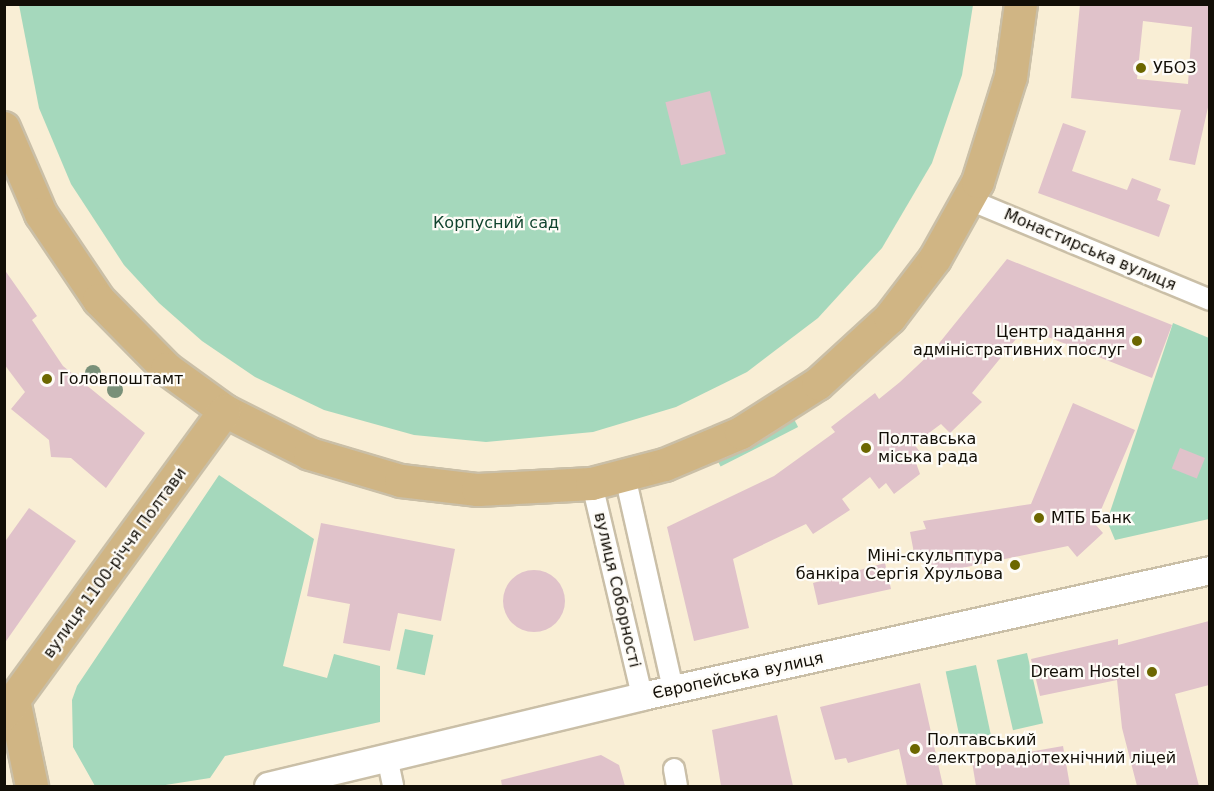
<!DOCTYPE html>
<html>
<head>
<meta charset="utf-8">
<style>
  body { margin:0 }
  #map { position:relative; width:1214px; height:791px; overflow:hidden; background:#f9eed5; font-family:"DejaVu Sans",sans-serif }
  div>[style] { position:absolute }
  .green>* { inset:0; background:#a5d8bc; transform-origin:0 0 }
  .building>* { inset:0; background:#e0c2ca; transform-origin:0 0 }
  .round { border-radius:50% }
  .roads { filter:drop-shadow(2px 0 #cabfa7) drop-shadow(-2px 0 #cabfa7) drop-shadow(0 2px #cabfa7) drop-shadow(0 -2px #cabfa7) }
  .street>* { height:20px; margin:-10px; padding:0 10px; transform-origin:10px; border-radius:10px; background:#fff }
  .secondary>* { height:27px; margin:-13.5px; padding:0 13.5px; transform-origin:13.5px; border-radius:13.5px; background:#fff }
  .primary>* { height:32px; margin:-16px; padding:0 16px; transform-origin:16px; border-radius:16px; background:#d0b584 }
  .trees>* { width:16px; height:16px; margin:-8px; border-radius:50%; background:#799079 }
  .dots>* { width:16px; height:16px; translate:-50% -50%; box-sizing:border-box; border:3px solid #fefcf7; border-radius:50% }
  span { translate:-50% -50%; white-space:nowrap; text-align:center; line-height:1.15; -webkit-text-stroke:4.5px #fefcf7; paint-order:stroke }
  .poi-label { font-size:16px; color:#120e06 }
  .left { translate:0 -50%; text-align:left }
  .right { translate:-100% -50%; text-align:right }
  .park-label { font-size:16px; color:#11442e }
  .street-label { font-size:16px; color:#120e06 }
  .frame { position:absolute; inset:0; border:6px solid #120e06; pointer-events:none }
</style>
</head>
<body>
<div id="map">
  <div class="green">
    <i style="clip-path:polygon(19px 5px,973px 5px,962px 75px,932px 163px,882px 248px,818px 318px,747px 372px,676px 407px,593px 432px,486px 442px,414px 435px,324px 410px,255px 377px,202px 341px,159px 303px,124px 265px,71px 184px,39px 108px)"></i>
    <i style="clip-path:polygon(1173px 323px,1209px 338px,1209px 519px,1115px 540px,1107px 521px)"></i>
    <i style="left:794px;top:419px;width:9px;height:87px;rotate:63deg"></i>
    <i style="clip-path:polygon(219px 475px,314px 539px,283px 666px,327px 678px,334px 654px,380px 666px,380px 722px,225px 756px,210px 778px,159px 786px,95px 786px,73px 747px,72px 700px,77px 686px)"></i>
    <i style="left:405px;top:629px;width:29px;height:41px;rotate:12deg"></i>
    <i style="left:1027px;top:653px;width:72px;height:31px;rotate:77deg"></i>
    <i style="left:976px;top:665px;width:71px;height:31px;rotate:78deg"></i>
  </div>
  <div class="building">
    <i style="clip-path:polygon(evenodd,1080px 4px,1209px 4px,1209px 103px,1195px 165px,1169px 160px,1181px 110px,1071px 98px,1080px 4px,1143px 21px,1192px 27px,1188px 84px,1137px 79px,1143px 21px)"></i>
    <i style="left:710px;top:91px;width:65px;height:46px;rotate:76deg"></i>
    <i style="clip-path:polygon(1063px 123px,1086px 131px,1072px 171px,1127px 190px,1132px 178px,1161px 189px,1157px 200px,1170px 205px,1159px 237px,1038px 193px)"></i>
    <i style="clip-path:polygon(1007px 259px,1172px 325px,1152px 378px,1025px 328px,972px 393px,982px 402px,950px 433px,941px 424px,914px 444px,922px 455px,915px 460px,920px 474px,894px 494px,886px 483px,879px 489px,870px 477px,842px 499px,850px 510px,813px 534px,806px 524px,733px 559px,749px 628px,694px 641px,667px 527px,774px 476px,835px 432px,831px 427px,875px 393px,879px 399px,900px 382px,932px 352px)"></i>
    <i style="clip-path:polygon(4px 269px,37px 316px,32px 320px,63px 366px,145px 433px,106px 488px,71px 458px,51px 457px,49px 440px,11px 409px,25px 392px,4px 364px)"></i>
    <i style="clip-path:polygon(1073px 403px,1135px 430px,1095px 524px,1103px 533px,1077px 557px,1068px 546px,933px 574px,929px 551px,914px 553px,910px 532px,926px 529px,923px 521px,1031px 504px)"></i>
    <i style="left:1180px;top:448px;width:27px;height:22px;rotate:22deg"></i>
    <i style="clip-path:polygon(29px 508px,76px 541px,4px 644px,4px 543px)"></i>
    <i style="clip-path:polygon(321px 523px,455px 549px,441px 621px,398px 613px,390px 651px,343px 643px,350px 604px,307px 596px)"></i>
    <i style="clip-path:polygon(885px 563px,891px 589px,818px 605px,813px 583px)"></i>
    <i class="round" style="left:503px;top:570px;width:62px;height:62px"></i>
    <i style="clip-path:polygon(1209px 621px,1209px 685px,1175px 694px,1199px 786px,1137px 786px,1122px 728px,1117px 680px,1040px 696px,1031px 659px,1118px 639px,1118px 645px)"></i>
    <i style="clip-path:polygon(920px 683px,943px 786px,907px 786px,899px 749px,848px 763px,846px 758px,835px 760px,820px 707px)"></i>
    <i style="clip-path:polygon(777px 715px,793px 786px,721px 786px,712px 730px)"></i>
    <i style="clip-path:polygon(1063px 746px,1070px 786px,976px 786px,972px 762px)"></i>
    <i style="clip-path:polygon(601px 755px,619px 765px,625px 786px,502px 786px,501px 780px)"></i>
  </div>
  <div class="roads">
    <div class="street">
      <i style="left:970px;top:200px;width:260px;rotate:22.6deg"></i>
      <i style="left:625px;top:476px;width:218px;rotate:77.3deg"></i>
      <i style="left:592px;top:484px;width:218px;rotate:76.7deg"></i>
      <i style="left:387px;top:757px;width:30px;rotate:78deg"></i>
      <i style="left:674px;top:769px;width:17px;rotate:80deg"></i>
    </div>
    <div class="secondary">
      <i style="left:268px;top:786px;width:385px;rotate:-13.5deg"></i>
      <i style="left:642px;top:696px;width:582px;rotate:-12.51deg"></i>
    </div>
    <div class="primary">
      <i style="left:4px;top:128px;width:94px;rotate:66.7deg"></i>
      <i style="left:41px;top:214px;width:104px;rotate:56deg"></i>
      <i style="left:99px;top:300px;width:97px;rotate:45.4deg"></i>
      <i style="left:167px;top:369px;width:72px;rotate:35.9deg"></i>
      <i style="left:225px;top:411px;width:95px;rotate:26.8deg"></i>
      <i style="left:310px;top:454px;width:95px;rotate:16.5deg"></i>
      <i style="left:401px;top:481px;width:78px;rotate:6.7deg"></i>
      <i style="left:478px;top:490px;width:114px;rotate:-3deg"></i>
      <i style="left:592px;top:484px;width:75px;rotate:-14.6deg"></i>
      <i style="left:665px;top:465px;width:82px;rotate:-22.8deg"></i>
      <i style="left:741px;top:433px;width:91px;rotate:-32.5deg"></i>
      <i style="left:818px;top:384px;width:98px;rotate:-42.5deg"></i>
      <i style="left:890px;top:318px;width:74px;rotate:-52.7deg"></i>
      <i style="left:935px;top:259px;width:88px;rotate:-60.8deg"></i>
      <i style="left:978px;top:182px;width:110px;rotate:-72.6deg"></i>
      <i style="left:1011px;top:77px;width:74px;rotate:-82.2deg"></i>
      <i style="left:14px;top:700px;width:88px;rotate:78.2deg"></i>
      <i style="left:4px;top:714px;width:375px;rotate:-53.9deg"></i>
    </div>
  </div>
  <div class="trees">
    <i style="left:93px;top:373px"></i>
    <i style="left:115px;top:390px"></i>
  </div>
  <div class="dots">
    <i style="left:1141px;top:68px;background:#6c6700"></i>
    <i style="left:1137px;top:341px;background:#6c6700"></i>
    <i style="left:47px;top:379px;background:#6c6700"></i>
    <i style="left:866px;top:448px;background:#6c6700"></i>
    <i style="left:1039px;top:518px;background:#6c6700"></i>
    <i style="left:1015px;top:565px;background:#6c6700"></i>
    <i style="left:1152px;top:672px;background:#6c6700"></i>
    <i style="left:915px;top:749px;background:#6c6700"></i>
  </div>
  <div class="poi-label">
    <span class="left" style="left:1153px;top:68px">УБОЗ</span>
    <span class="right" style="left:1125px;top:341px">Центр надання<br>адміністративних послуг</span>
    <span class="left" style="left:59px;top:379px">Головпоштамт</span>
    <span class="left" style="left:878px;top:448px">Полтавська<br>міська рада</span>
    <span class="left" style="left:1051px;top:518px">МТБ Банк</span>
    <span class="right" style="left:1003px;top:565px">Міні-скульптура<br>банкіра Сергія Хрульова</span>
    <span class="right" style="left:1140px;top:672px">Dream Hostel</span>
    <span class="left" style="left:927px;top:749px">Полтавський<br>електрорадіотехнічний ліцей</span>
  </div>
  <div class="park-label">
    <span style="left:496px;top:223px">Корпусний сад</span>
  </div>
  <div class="street-label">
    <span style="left:1090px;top:250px;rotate:23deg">Монастирська вулиця</span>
    <span style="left:115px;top:563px;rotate:-54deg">вулиця 1100-річчя Полтави</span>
    <span style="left:617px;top:590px;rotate:77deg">вулиця Соборності</span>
    <span style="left:738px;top:676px;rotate:-12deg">Європейська вулиця</span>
  </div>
  <div class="frame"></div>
</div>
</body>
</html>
